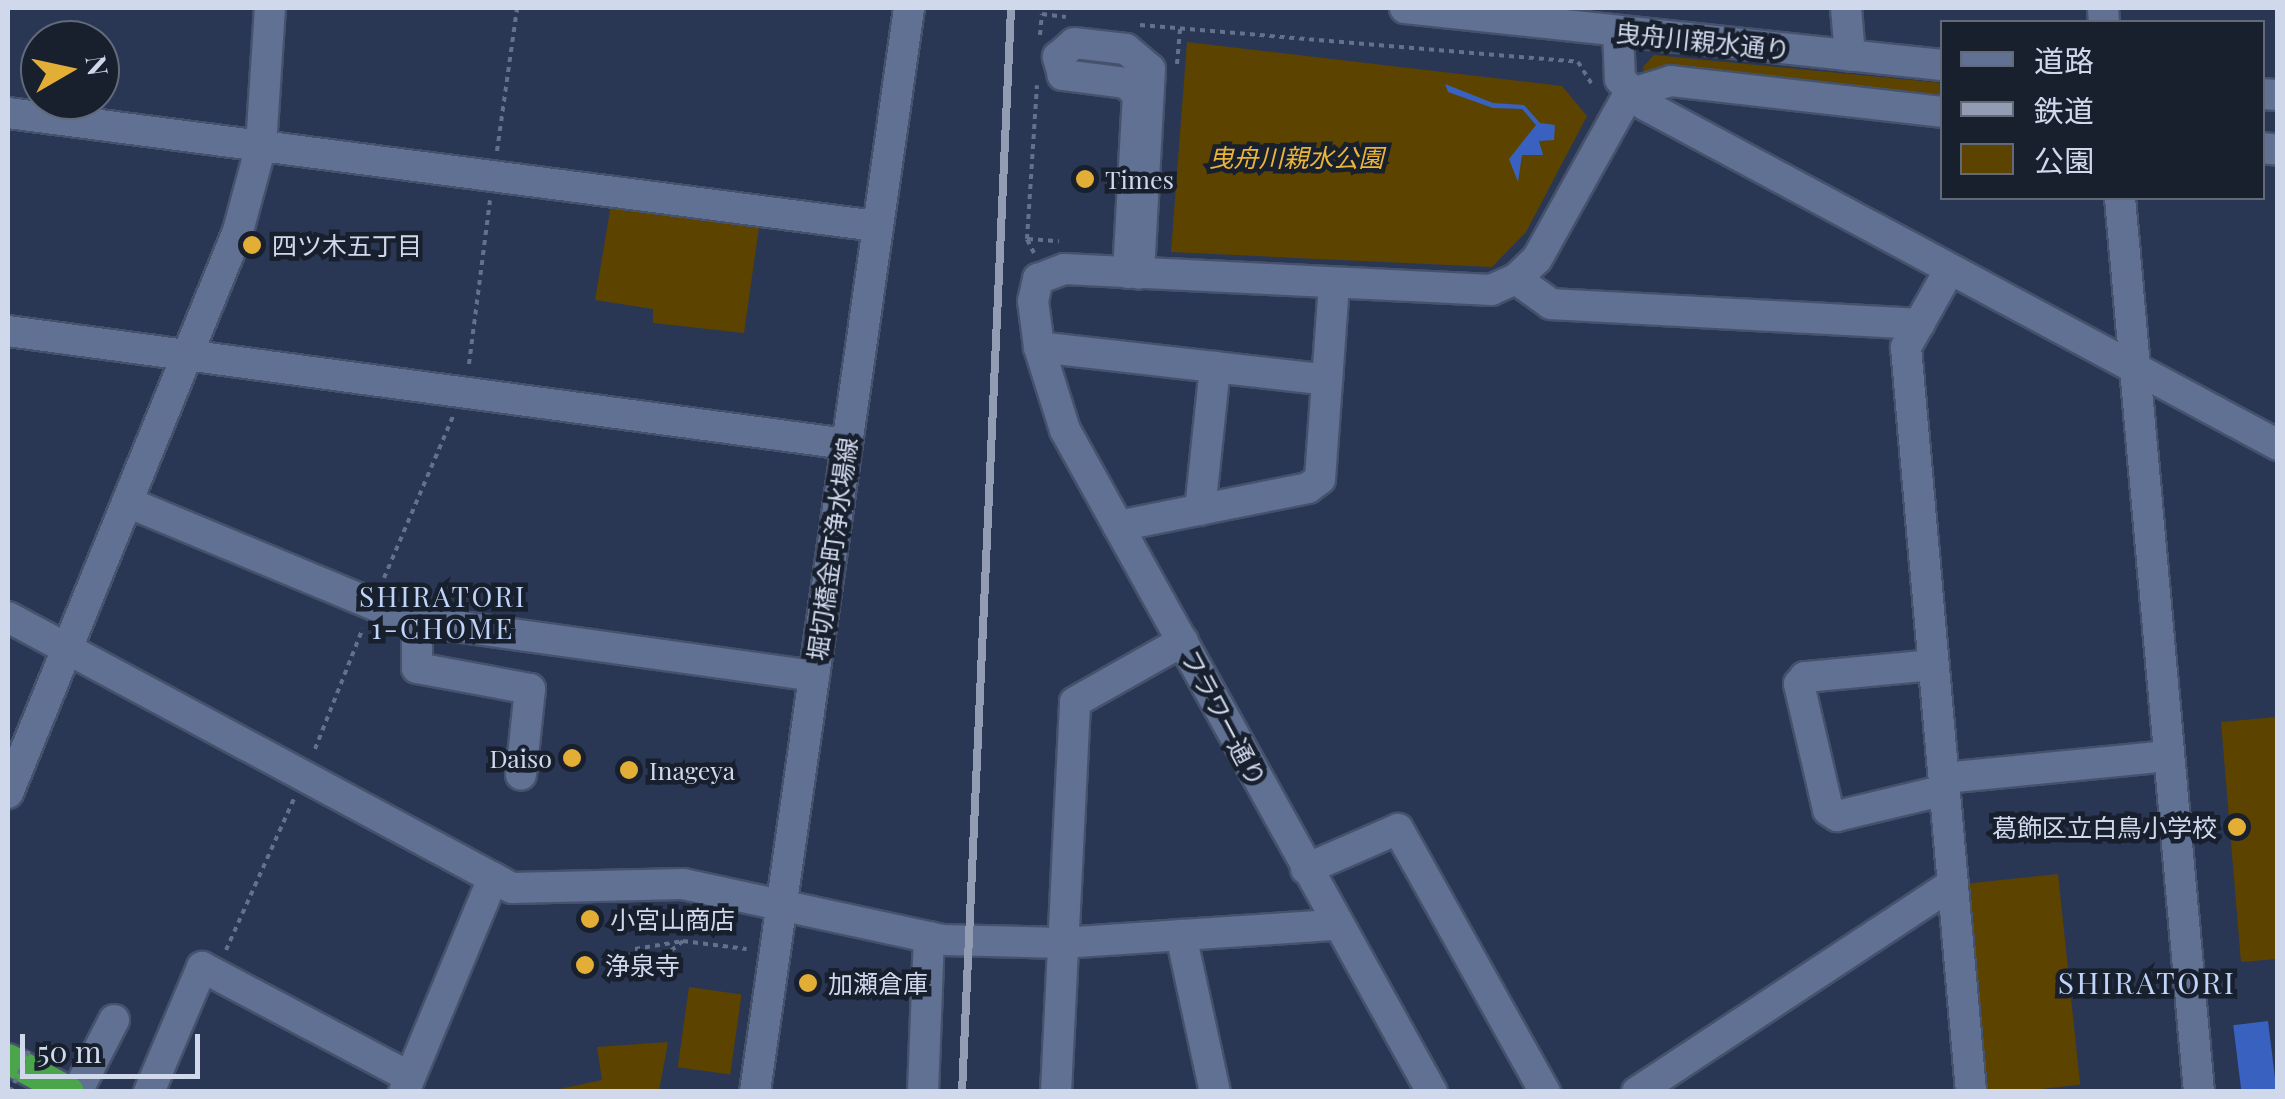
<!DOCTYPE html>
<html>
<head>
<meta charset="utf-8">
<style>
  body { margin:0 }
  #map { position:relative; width:2285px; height:1099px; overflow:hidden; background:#293755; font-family:"Playfair Display","Noto Sans JP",serif }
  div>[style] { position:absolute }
  .green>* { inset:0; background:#5d4300; transform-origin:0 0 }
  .water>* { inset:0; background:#3962c0; transform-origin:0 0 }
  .path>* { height:4px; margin-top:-2px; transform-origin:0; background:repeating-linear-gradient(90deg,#65718b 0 5px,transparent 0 10px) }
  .roads { filter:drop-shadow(2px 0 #46526c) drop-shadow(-2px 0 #46526c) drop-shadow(0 2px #46526c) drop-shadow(0 -2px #46526c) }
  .minor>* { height:30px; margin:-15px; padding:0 15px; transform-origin:15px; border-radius:15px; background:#607193 }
  .highway>* { height:30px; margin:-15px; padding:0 15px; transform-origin:15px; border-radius:15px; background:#4aa54b }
  .rail>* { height:8px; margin:-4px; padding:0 4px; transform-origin:4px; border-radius:4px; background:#929db4 }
  .path-bridge>* { height:4px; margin-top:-2px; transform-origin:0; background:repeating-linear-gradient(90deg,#65718b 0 5px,transparent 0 10px) }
  .dots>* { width:28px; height:28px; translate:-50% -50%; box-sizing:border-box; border:5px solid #181f2d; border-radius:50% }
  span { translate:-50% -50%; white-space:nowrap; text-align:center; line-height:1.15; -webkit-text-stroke:9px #181f2d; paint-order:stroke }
  .street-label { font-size:25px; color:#d0d9ec }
  .park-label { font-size:25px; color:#ebb538; font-style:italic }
  .poi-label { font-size:25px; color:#d0d9ec }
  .left { translate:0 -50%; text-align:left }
  .right { translate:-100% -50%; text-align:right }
  .neighbourhood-label { font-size:28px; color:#c0d4fa; letter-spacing:2.5px }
  .quarter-label { font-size:30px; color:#c0d4fa; letter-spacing:2.5px }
  .frame { position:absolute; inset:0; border:10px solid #d0d9ec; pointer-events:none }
  .legend { position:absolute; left:1940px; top:20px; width:325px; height:180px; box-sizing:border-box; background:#181f2d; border:2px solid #626979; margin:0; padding:12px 18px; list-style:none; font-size:30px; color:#d0d9ec }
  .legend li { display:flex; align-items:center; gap:20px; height:50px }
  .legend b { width:50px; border:2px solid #626979 }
  .north { position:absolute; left:20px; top:20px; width:100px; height:100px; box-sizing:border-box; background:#181f2d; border:2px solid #626979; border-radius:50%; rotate:81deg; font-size:28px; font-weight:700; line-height:40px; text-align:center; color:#d0d9ec }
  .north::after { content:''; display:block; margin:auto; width:35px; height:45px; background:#e3ae35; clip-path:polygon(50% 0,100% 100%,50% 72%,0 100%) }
  .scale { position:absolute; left:20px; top:1034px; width:180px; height:45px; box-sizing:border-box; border:5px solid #d0d9ec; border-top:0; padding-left:12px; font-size:30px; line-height:35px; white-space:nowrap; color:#d0d9ec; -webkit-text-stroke:8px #181f2d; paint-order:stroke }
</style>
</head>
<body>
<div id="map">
  <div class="green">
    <i style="clip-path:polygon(1187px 42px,1562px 86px,1587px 116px,1526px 232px,1492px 267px,1171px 252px)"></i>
    <i style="clip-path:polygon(1654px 55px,1942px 83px,1942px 100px,1645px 77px,1643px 67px)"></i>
    <i style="clip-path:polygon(611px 205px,759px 227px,744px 333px,653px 323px,653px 309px,595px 300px)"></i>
    <i style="clip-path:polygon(2277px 717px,2277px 959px,2241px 962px,2221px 722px)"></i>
    <i style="left:2058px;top:874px;width:212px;height:93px;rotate:84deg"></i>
    <i style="left:689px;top:987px;width:53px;height:81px;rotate:8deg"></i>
    <i style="clip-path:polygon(668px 1042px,659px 1091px,550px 1091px,602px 1080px,597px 1047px)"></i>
  </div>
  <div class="water">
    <i style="clip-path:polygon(1445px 84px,1493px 103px,1524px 105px,1540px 123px,1555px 125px,1554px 140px,1539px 141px,1543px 155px,1522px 155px,1518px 182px,1509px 159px,1536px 125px,1522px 109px,1493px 108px,1448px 92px)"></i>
    <i style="left:2268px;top:1021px;width:70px;height:35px;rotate:83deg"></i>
  </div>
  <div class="path">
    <i style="left:1140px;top:25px;width:440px;rotate:4.8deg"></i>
    <i style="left:1578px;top:62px;width:26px;rotate:58deg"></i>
    <i style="left:1040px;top:35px;width:21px;rotate:-85deg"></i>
    <i style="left:1042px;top:14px;width:24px;rotate:7deg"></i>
    <i style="left:1177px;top:64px;width:35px;rotate:-85deg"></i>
    <i style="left:497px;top:151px;width:144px;rotate:-82deg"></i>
    <i style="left:1028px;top:239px;width:31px;rotate:4deg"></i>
    <i style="left:1034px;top:253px;width:16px;rotate:-117deg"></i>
    <i style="left:1027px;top:239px;width:154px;rotate:-86.3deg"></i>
    <i style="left:469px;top:364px;width:165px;rotate:-82.7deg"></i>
    <i style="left:384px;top:578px;width:176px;rotate:-66.9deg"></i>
    <i style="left:315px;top:749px;width:130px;rotate:-68.4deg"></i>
    <i style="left:683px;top:941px;width:32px;rotate:141deg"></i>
    <i style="left:658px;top:961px;width:20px;rotate:171deg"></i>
    <i style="left:638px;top:964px;width:12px;rotate:-138deg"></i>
    <i style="left:629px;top:956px;width:9px;rotate:-49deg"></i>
    <i style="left:635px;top:949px;width:49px;rotate:-9.5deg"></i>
    <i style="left:683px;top:941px;width:64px;rotate:7.2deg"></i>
    <i style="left:226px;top:950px;width:166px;rotate:-65.8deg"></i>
  </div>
  <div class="roads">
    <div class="minor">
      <i style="left:1405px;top:8px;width:540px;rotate:6.06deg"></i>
      <i style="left:1846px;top:8px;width:48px;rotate:85.2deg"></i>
      <i style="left:2103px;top:8px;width:14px;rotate:86deg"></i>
      <i style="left:1618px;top:32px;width:47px;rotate:87.6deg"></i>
      <i style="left:1620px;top:79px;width:36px;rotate:46deg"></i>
      <i style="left:1645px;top:105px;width:719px;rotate:28.24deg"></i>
      <i style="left:2262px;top:94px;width:16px;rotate:4deg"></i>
      <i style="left:8px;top:113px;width:875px;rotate:7.42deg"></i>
      <i style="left:2262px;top:148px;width:16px;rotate:7deg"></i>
      <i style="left:2120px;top:198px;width:897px;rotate:84.95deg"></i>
      <i style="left:1950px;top:269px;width:90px;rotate:119.4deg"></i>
      <i style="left:1906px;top:347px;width:748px;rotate:85.01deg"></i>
      <i style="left:1128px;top:273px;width:178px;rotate:-86.8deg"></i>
      <i style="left:1138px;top:95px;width:17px;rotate:-135deg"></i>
      <i style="left:1126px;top:83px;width:64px;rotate:-172.8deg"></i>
      <i style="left:1063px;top:75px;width:19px;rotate:-106deg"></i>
      <i style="left:1058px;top:57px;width:21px;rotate:-41deg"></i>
      <i style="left:1074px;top:43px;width:52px;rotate:6.6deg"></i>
      <i style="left:1126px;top:49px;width:31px;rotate:40deg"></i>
      <i style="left:1150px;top:69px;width:205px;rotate:93.1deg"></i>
      <i style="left:1516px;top:279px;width:43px;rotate:35.5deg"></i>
      <i style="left:1551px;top:304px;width:369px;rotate:3.1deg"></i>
      <i style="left:8px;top:331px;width:846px;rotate:7.68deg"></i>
      <i style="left:1039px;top:347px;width:290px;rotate:6.5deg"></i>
      <i style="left:127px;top:502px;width:308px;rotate:22.6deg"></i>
      <i style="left:411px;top:620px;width:407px;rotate:7.9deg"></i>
      <i style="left:1200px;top:510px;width:144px;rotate:-84deg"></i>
      <i style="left:1118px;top:526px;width:194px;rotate:-11.3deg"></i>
      <i style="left:1308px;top:488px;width:15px;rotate:-37deg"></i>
      <i style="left:1320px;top:479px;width:195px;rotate:-85.9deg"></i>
      <i style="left:8px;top:617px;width:572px;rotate:28.27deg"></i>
      <i style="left:512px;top:888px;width:171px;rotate:-1.3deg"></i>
      <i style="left:683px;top:884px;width:265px;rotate:12.2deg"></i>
      <i style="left:942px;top:940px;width:120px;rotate:1.4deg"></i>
      <i style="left:1062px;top:943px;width:275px;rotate:-3.8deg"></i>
      <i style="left:417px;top:621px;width:47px;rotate:90deg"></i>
      <i style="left:417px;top:668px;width:115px;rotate:10.5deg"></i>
      <i style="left:530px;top:689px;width:86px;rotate:96deg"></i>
      <i style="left:1933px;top:665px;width:129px;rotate:174.6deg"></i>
      <i style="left:1805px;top:677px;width:9px;rotate:131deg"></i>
      <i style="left:1799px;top:684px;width:129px;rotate:77deg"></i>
      <i style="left:1828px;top:810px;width:11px;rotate:34deg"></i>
      <i style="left:1837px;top:816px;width:111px;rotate:-13.5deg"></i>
      <i style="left:1944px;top:778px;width:226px;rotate:-5.6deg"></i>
      <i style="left:8px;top:793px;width:607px;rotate:-67.74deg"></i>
      <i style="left:238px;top:231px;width:88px;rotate:-74.9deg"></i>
      <i style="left:261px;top:146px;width:138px;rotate:-86.3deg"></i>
      <i style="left:1306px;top:869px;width:100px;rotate:-23.5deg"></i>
      <i style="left:1398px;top:829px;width:301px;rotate:60.8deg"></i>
      <i style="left:1181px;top:935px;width:161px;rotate:77.8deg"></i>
      <i style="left:77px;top:1092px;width:81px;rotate:-62.8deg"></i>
      <i style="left:149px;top:1092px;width:136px;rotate:-67deg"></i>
      <i style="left:202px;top:967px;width:235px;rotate:27.9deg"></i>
      <i style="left:404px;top:1092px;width:232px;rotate:-67.4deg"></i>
      <i style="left:755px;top:1092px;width:1095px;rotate:-81.91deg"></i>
      <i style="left:923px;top:1092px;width:155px;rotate:-87.8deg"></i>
      <i style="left:1056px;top:1092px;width:390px;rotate:-87.2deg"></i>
      <i style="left:1075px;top:702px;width:124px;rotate:-29.5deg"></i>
      <i style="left:1432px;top:1092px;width:757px;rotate:-119deg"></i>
      <i style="left:1065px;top:430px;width:87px;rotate:-107.4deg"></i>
      <i style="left:1039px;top:347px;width:46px;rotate:-97.4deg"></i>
      <i style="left:1033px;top:301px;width:23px;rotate:-77deg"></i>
      <i style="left:1038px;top:279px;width:28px;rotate:-21deg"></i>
      <i style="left:1064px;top:269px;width:428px;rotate:2.8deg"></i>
      <i style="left:1491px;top:290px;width:27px;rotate:-24deg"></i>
      <i style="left:1516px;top:279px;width:29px;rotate:-44deg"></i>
      <i style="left:1537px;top:259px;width:189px;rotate:-60.9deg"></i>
      <i style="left:1629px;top:94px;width:44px;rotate:-17.2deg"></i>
      <i style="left:1671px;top:81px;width:273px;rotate:6.5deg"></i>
      <i style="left:1637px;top:1092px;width:377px;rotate:-33.4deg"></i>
    </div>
    <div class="highway">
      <i style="left:8px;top:1059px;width:69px;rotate:28.4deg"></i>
    </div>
  </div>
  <div class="rail">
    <i style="left:962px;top:1092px;width:1085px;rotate:-87.41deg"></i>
  </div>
  <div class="path-bridge">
    <i style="left:10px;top:1092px;width:47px;rotate:-65.1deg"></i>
  </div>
  <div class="dots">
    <i style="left:1085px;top:179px;background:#e3ae35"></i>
    <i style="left:252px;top:245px;background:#e3ae35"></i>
    <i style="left:572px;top:758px;background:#e3ae35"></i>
    <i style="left:629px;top:770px;background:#e3ae35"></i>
    <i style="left:2237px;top:827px;background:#e3ae35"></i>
    <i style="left:590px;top:919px;background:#e3ae35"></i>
    <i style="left:585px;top:965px;background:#e3ae35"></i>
    <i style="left:808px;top:983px;background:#e3ae35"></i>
  </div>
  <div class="street-label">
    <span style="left:1703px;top:41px;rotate:6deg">曳舟川親水通り</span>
    <span style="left:832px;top:549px;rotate:-82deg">堀切橋金町浄水場線</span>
    <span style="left:1224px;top:718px;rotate:62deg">フラワー通り</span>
  </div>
  <div class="park-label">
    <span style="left:1296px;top:157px">曳舟川親水公園</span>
  </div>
  <div class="poi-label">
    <span class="left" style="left:1105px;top:179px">Times</span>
    <span class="left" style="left:272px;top:245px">四ツ木五丁目</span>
    <span class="right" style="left:552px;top:758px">Daiso</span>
    <span class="left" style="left:649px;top:770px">Inageya</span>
    <span class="right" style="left:2217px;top:827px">葛飾区立白鳥小学校</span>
    <span class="left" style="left:610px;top:919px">小宮山商店</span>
    <span class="left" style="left:605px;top:965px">浄泉寺</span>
    <span class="left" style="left:828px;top:983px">加瀬倉庫</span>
  </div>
  <div class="neighbourhood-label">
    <span style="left:443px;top:612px">SHIRATORI<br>1-CHOME</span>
  </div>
  <div class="quarter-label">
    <span style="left:2147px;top:982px">SHIRATORI</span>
  </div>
  <div class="frame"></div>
  <ul class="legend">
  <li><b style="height:12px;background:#607193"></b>道路</li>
  <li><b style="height:12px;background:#929db4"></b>鉄道</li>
  <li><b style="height:28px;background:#5d4300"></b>公園</li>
  </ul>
  <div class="north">N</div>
  <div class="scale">50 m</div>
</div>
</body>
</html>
